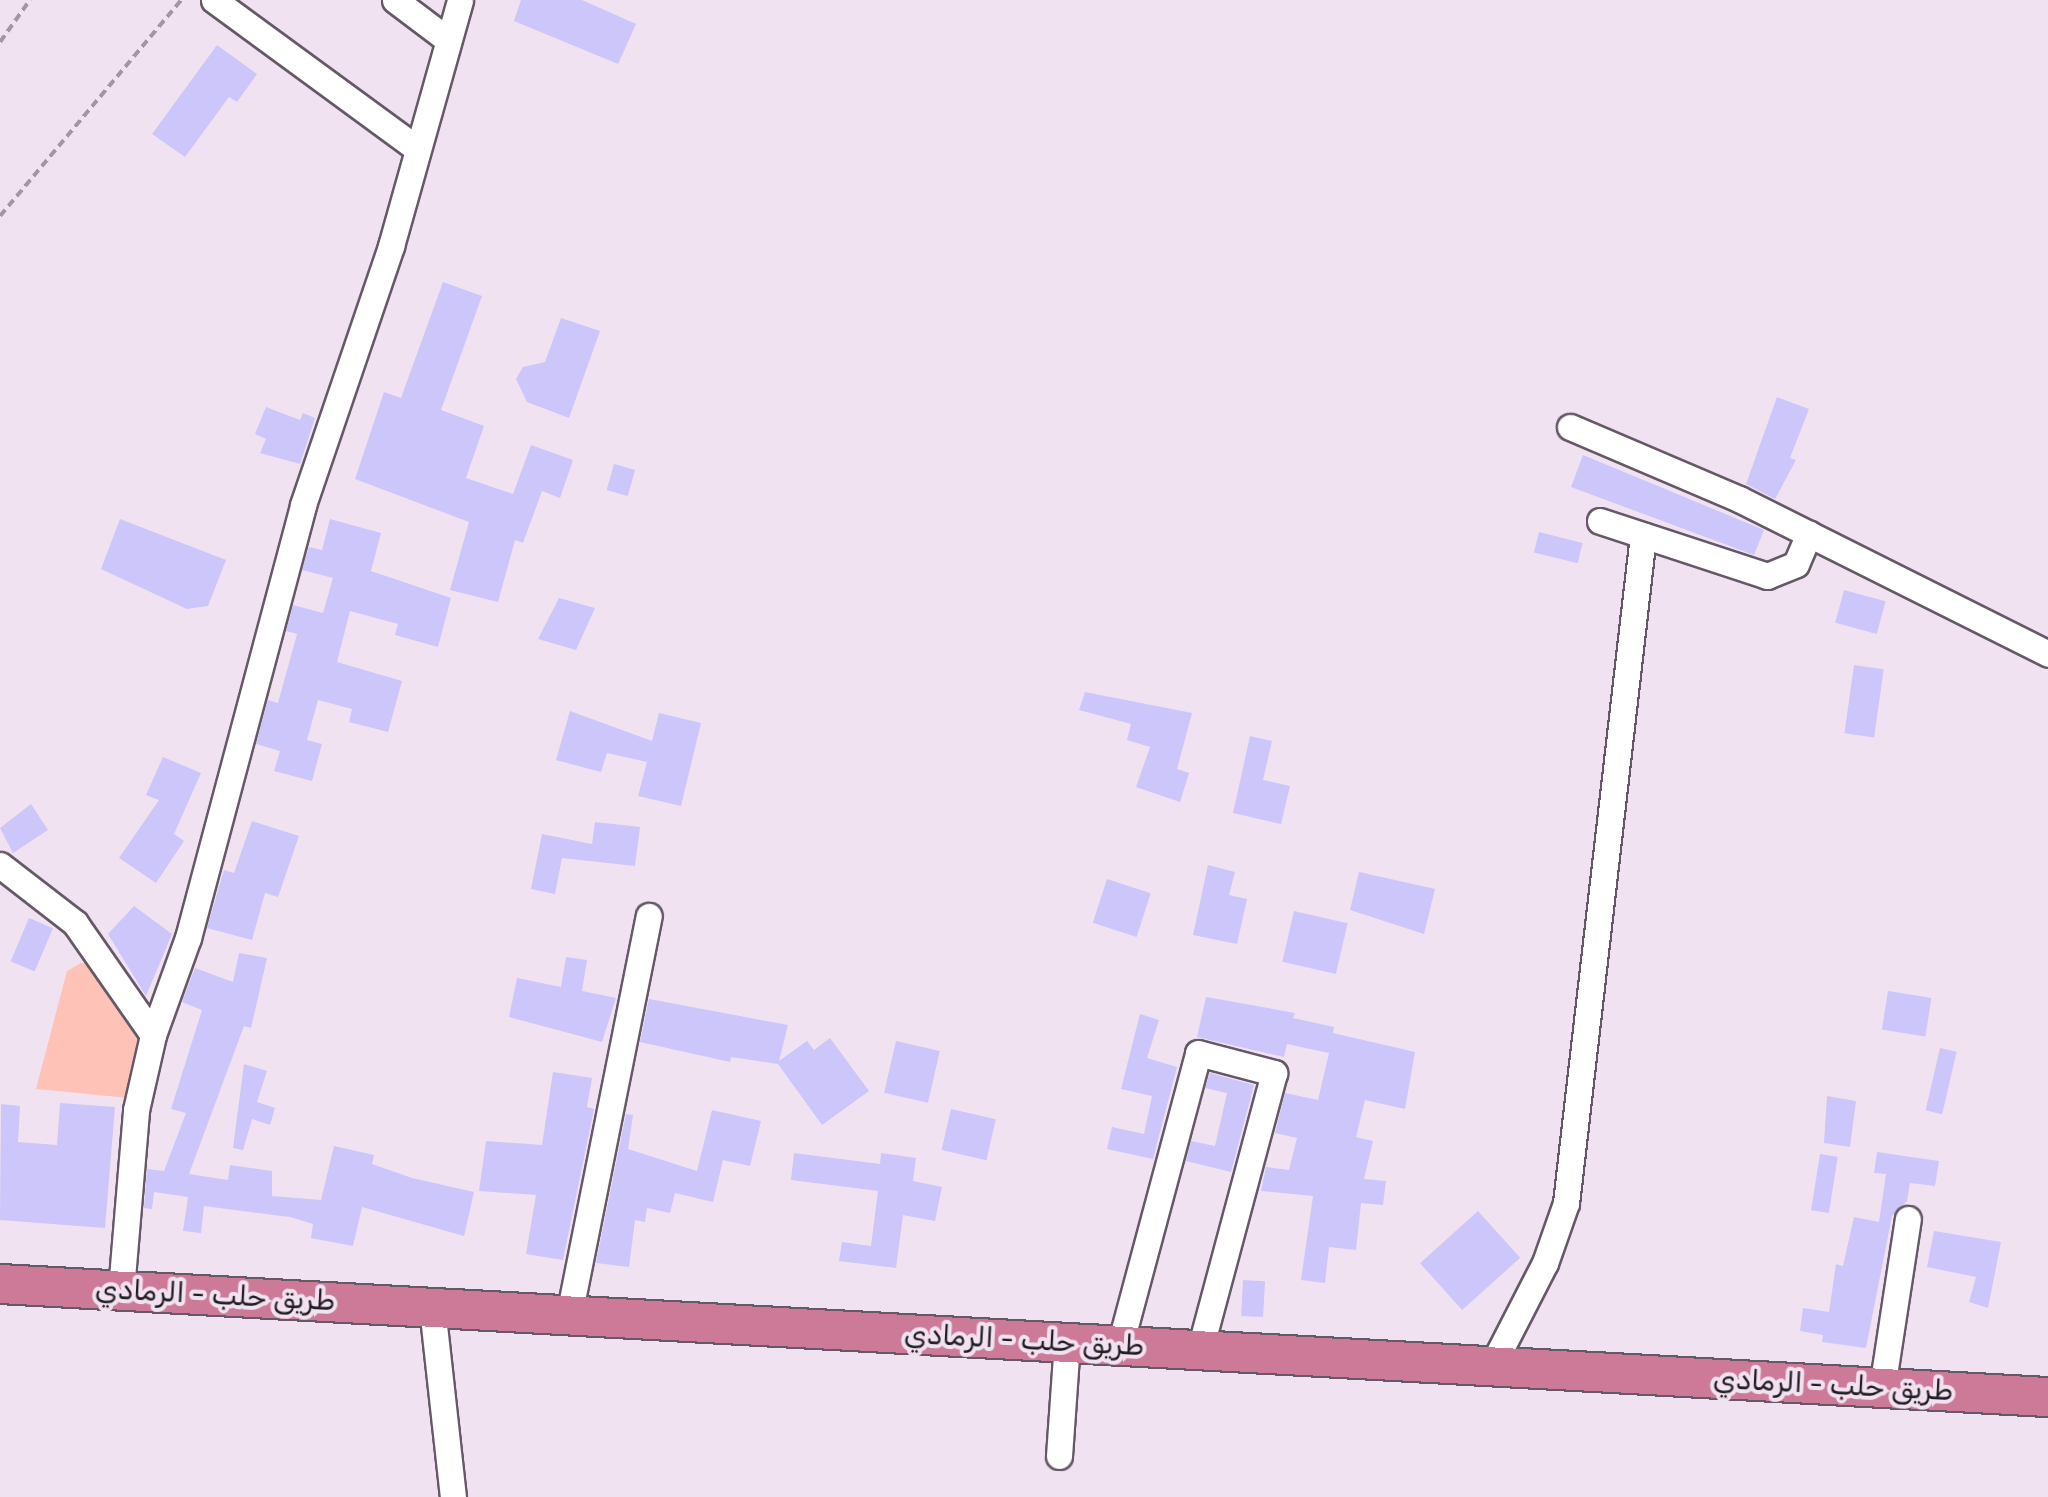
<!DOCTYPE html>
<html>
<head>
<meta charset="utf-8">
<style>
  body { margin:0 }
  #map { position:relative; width:2048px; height:1497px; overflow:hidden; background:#f1e2f2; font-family:Rubik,"Noto Sans Arabic",sans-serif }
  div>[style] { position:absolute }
  .green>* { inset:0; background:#fec2b7 }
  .building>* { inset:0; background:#ccc6fa; transform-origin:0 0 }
  .path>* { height:4px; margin-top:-2px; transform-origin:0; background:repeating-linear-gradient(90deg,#a196a2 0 8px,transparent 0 13px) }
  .roads { filter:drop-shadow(2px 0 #665967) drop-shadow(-2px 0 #665967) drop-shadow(0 2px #665967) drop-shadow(0 -2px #665967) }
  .minor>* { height:25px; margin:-12.5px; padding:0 12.5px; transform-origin:12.5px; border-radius:12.5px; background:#fff }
  .highway>* { height:38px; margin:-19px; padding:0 19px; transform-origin:19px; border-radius:19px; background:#cc7a98 }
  span { translate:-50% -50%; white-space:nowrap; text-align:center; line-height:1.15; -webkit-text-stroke:8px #f1e2f2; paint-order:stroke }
  .street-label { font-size:28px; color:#221d22 }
</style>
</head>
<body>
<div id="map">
  <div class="green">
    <i style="clip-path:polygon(81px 963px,96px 963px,144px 1036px,129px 1098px,36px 1089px,67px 971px)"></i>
  </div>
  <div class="building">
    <i style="clip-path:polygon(521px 0,582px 0,636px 24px,618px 64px,514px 21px)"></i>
    <i style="clip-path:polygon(217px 45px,257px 74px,237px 102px,229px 97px,185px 157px,152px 134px)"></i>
    <i style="clip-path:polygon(443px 282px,482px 296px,441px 410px,484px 426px,466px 478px,513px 494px,531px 445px,573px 460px,560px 498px,542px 491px,523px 543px,515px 540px,498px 602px,450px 590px,469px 522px,355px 479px,384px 392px,401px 398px)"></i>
    <i style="clip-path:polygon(561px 318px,600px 331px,569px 418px,527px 402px,516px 379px,523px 367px,545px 362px)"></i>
    <i style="clip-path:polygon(1777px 397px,1809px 409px,1790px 458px,1796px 460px,1775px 499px,1746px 484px)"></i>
    <i style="clip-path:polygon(266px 407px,300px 420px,303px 413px,315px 418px,300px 464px,260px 453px,266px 439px,255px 434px)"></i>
    <i style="clip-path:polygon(1583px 455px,1764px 530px,1754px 555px,1571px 487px)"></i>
    <i style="left:614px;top:464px;width:22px;height:27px;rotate:16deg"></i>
    <i style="clip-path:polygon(120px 519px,226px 560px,208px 606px,187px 609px,101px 569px)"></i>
    <i style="clip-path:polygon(330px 519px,381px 533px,371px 571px,451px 598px,438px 647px,395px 635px,398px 624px,350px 611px,337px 662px,402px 681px,388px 732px,349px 722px,352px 709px,318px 700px,307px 740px,322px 744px,312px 781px,274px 771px,280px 751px,256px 744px,268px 700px,278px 703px,297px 634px,286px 631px,293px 605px,323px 613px,333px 578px,302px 570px,309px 547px,322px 550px)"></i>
    <i style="left:1539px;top:532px;width:45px;height:21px;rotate:14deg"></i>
    <i style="left:1844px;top:590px;width:43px;height:34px;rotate:15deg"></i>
    <i style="clip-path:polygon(559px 598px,595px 608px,576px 650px,538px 639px)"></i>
    <i style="left:1854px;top:665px;width:30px;height:69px;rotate:8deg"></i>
    <i style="clip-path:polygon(1085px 692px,1192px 713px,1177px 769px,1189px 773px,1180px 802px,1136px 787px,1150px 747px,1127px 740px,1131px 724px,1079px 710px)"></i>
    <i style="clip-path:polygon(570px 711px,652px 741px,659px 713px,701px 723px,681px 806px,638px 796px,647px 762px,607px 753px,601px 772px,556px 760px)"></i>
    <i style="clip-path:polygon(1250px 736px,1272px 741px,1263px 780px,1290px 786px,1281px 824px,1233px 813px)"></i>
    <i style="clip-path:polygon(163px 757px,201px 773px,174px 834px,184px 841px,156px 883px,119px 858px,159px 800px,146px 795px)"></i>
    <i style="clip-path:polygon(31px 804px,48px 830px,13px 853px,0 828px)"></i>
    <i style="clip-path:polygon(252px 821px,299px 836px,278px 897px,265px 893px,252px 940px,207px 928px,224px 870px,234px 873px)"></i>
    <i style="clip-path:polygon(595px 822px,640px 827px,635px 866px,562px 858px,555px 894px,531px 889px,542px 834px,592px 844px)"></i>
    <i style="clip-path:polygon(1208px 865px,1235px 872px,1229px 895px,1247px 899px,1237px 944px,1193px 935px)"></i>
    <i style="clip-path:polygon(1359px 872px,1435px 889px,1424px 934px,1350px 910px)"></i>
    <i style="left:1107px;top:879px;width:46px;height:46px;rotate:18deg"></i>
    <i style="clip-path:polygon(134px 906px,172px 934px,146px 996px,108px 934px)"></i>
    <i style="left:1294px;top:911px;width:55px;height:52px;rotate:13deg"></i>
    <i style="left:29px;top:918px;width:26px;height:47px;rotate:23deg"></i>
    <i style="clip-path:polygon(239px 953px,267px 958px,251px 1028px,244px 1026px,189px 1174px,228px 1180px,230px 1165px,272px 1171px,272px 1196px,321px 1200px,334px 1146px,374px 1155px,372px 1164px,412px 1178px,474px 1192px,464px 1236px,362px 1207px,353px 1246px,311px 1238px,313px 1224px,290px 1217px,204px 1206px,201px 1233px,183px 1231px,188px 1197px,154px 1192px,152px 1209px,144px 1208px,147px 1169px,164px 1171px,186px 1113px,171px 1109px,202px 1010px,182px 1002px,195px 968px,233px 982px)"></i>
    <i style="clip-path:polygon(566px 957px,587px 960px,582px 991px,616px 998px,602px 1042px,509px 1017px,517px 978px,561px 987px)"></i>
    <i style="left:1888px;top:991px;width:44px;height:39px;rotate:9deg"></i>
    <i style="clip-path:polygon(1206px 997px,1295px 1013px,1293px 1018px,1334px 1027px,1333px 1033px,1415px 1052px,1405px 1109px,1365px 1100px,1356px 1137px,1373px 1141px,1364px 1179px,1386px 1181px,1383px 1205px,1361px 1203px,1356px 1250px,1329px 1247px,1325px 1283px,1301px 1280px,1313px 1196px,1261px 1191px,1266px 1167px,1289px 1170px,1297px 1138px,1275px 1133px,1285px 1093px,1318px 1100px,1329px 1053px,1287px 1044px,1284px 1057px,1197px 1037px)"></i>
    <i style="clip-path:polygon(649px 999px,788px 1025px,779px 1061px,807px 1041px,814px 1050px,830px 1038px,869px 1091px,822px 1125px,778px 1064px,731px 1057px,730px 1062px,640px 1042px)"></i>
    <i style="clip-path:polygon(1140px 1014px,1159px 1020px,1147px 1058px,1177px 1067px,1153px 1159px,1107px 1149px,1112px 1127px,1144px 1134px,1152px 1096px,1121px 1089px)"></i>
    <i style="left:896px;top:1041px;width:45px;height:53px;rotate:13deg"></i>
    <i style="left:1940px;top:1048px;width:17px;height:64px;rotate:13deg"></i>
    <i style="clip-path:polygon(244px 1064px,267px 1071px,257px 1102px,275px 1108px,270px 1125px,252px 1119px,243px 1150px,233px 1148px)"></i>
    <i style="clip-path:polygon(553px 1072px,592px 1078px,587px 1107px,594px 1109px,563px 1260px,526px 1254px,536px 1195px,479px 1191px,486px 1141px,542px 1145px)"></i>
    <i style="clip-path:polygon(1210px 1073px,1254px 1085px,1231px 1172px,1186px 1161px,1191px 1141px,1215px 1146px,1227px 1093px,1205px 1088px)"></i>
    <i style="clip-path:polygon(1827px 1096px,1856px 1101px,1850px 1147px,1824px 1143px)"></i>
    <i style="clip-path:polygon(60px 1103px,115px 1107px,105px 1228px,0 1220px,1px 1104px,20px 1106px,18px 1142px,57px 1145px)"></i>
    <i style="left:951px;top:1109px;width:46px;height:42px;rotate:13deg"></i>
    <i style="clip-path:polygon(712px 1110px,761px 1121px,750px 1166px,723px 1160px,713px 1202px,675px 1193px,670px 1213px,647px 1208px,645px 1222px,635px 1220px,629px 1267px,596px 1263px,626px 1114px,633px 1115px,628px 1149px,697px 1171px)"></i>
    <i style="clip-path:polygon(1877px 1152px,1939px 1161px,1935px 1186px,1910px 1183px,1907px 1201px,1892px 1216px,1866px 1348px,1822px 1342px,1823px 1335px,1800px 1331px,1803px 1308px,1829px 1312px,1836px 1264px,1843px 1266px,1854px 1217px,1879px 1222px,1886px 1174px,1874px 1173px)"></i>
    <i style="clip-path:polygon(794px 1153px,880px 1164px,881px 1153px,916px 1158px,913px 1181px,942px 1187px,935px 1221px,903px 1215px,896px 1268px,839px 1261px,842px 1242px,871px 1246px,878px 1191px,791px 1180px)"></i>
    <i style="left:1820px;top:1154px;width:18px;height:57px;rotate:9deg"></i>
    <i style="left:1478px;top:1211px;width:63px;height:78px;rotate:48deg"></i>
    <i style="clip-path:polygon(1934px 1231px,2001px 1242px,1988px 1308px,1969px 1302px,1976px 1277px,1927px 1267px)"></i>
    <i style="left:1243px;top:1280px;width:22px;height:36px;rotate:3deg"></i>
  </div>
  <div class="path">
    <i style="left:0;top:42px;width:52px;rotate:-54.5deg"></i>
    <i style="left:0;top:216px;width:282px;rotate:-50deg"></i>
  </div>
  <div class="roads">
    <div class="minor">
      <i style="left:214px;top:0;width:249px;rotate:36.2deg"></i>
      <i style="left:395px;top:0;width:66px;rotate:37deg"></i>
      <i style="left:1570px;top:427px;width:184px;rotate:23.1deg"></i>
      <i style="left:1739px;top:499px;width:346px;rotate:26.6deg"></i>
      <i style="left:1600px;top:521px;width:176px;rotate:18.2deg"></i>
      <i style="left:1767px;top:576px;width:31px;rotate:-22deg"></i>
      <i style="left:1796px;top:564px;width:33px;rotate:-67deg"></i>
      <i style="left:0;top:865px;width:95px;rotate:37.7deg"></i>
      <i style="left:75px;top:923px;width:136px;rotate:55.1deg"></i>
      <i style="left:121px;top:1290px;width:181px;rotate:-85.2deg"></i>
      <i style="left:136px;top:1110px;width:77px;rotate:-77.2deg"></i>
      <i style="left:153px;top:1035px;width:103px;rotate:-70.2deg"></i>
      <i style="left:188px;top:938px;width:448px;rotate:-75.1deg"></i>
      <i style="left:303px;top:505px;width:274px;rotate:-71.2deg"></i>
      <i style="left:391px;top:246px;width:255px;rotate:-74.3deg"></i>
      <i style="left:432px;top:1307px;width:191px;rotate:83.7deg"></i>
      <i style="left:569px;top:1315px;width:407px;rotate:-78.7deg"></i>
      <i style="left:1120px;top:1345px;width:302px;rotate:-75deg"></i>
      <i style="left:1198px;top:1053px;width:79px;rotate:14.7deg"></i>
      <i style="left:1274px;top:1073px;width:287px;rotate:105deg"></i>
      <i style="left:1492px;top:1366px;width:116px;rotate:-62.8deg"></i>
      <i style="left:1545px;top:1263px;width:64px;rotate:-70.7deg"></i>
      <i style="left:1566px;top:1203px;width:672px;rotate:-83.42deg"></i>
      <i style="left:1882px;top:1388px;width:171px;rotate:-81.3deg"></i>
      <i style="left:1059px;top:1456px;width:114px;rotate:-86deg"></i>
    </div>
    <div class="highway">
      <i style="left:0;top:1284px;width:2051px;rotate:3.16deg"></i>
    </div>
  </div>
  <div class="street-label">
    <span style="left:215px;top:1295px;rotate:3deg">طريق حلب - الرمادي</span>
    <span style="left:1024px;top:1340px;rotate:3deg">طريق حلب - الرمادي</span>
    <span style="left:1833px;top:1385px;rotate:3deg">طريق حلب - الرمادي</span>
  </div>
</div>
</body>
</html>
